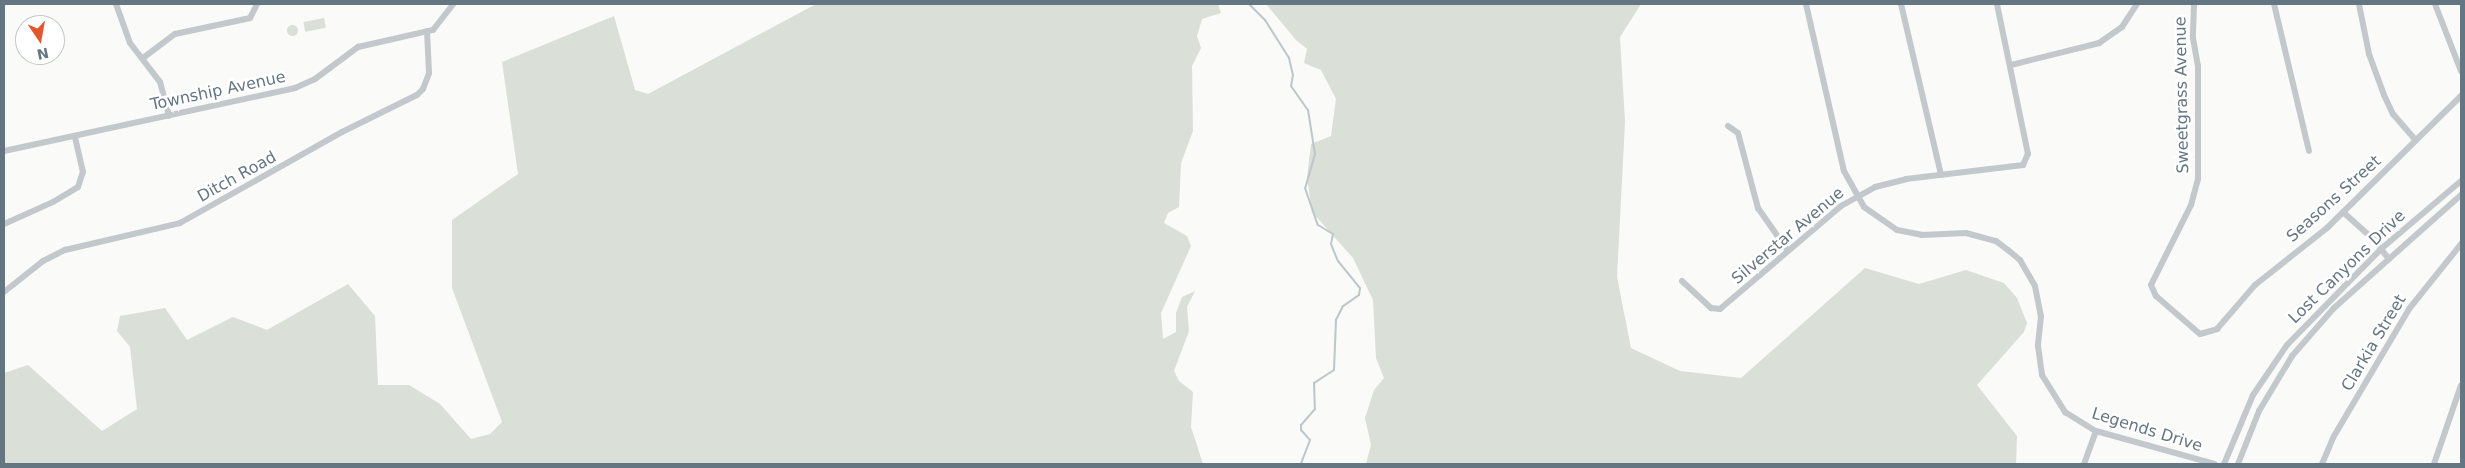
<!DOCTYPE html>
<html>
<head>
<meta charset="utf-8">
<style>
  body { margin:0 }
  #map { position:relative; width:2465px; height:468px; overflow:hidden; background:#fafaf8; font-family:"DejaVu Sans",sans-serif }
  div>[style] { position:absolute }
  .green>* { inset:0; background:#dadfd7; transform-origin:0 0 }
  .round { border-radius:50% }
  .stream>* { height:2px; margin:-1px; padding:0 1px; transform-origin:1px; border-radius:1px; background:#bbc7cb }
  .minor>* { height:6px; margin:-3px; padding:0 3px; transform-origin:3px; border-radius:3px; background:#c3c8cc }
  span { translate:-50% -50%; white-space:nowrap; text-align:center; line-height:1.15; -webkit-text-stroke:5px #fff; paint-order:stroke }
  .street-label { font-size:16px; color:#657683 }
  .frame { position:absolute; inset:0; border:5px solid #657683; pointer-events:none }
  .north { position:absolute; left:15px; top:15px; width:50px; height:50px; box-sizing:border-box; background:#fff; border:1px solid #c1c8cd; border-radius:50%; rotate:168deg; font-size:14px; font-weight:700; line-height:20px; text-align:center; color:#657683 }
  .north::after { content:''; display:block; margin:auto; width:18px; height:22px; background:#e4572e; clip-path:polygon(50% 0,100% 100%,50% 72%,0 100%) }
</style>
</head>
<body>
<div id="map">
  <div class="green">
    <i style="clip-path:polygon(816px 4px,1218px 4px,1221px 13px,1202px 19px,1197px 36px,1201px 48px,1192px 66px,1193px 131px,1181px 163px,1179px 207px,1168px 213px,1164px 223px,1187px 236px,1191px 246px,1161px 313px,1163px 339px,1176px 332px,1176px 313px,1182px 297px,1195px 291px,1187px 307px,1189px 331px,1174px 371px,1179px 381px,1193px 392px,1191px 427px,1203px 464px,4px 464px,4px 373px,28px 365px,102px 431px,137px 409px,130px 347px,117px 331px,120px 316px,165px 308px,187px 340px,233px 317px,267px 330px,348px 284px,375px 316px,378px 385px,409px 385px,440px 404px,471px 439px,490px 434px,502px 422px,452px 288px,452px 220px,518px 174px,502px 62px,614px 16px,635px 90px,648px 94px)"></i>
    <i style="clip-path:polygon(1266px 4px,1641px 4px,1620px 37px,1625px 122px,1617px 277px,1631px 348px,1680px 371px,1741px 378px,1865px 268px,1919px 284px,1966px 270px,2004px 283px,2017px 298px,2027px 323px,2024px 332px,1977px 385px,2017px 436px,2016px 464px,1366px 464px,1371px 445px,1365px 418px,1374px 390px,1384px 378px,1376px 358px,1373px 300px,1353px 258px,1312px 212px,1307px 177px,1311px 144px,1331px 136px,1336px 99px,1321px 70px,1304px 63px,1307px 49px,1296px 40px)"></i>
    <i style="left:324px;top:18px;width:10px;height:21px;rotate:79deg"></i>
    <i class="round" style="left:286.5px;top:24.5px;width:11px;height:11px"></i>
  </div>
  <div class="stream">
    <i style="left:1249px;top:4px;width:23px;rotate:45deg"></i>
    <i style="left:1265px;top:20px;width:45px;rotate:57.7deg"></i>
    <i style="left:1289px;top:58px;width:17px;rotate:77deg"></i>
    <i style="left:1293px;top:75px;width:11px;rotate:100deg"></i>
    <i style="left:1291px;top:86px;width:29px;rotate:55deg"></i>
    <i style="left:1308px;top:110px;width:45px;rotate:81deg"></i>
    <i style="left:1315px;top:154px;width:35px;rotate:106deg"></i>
    <i style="left:1305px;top:188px;width:39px;rotate:71deg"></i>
    <i style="left:1318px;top:225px;width:17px;rotate:31deg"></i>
    <i style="left:1333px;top:234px;width:10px;rotate:101deg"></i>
    <i style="left:1331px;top:244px;width:18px;rotate:68deg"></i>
    <i style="left:1338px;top:261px;width:35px;rotate:51deg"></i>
    <i style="left:1360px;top:288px;width:7px;rotate:98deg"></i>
    <i style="left:1359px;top:295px;width:19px;rotate:145deg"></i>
    <i style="left:1343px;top:306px;width:16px;rotate:117deg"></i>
    <i style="left:1336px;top:320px;width:50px;rotate:92.3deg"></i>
    <i style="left:1334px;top:370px;width:24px;rotate:147deg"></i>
    <i style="left:1314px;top:383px;width:26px;rotate:88deg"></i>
    <i style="left:1315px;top:409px;width:21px;rotate:131deg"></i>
    <i style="left:1301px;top:425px;width:5px;rotate:90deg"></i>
    <i style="left:1301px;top:430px;width:13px;rotate:48deg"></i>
    <i style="left:1310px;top:440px;width:26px;rotate:111deg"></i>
  </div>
  <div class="minor">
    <i style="left:116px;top:4px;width:41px;rotate:70.3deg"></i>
    <i style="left:130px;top:43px;width:49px;rotate:52.4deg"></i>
    <i style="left:160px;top:82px;width:35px;rotate:75deg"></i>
    <i style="left:1806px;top:4px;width:171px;rotate:77.2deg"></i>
    <i style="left:1844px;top:171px;width:41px;rotate:60.9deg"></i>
    <i style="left:1864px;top:207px;width:40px;rotate:34.9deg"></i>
    <i style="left:1897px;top:230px;width:25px;rotate:11deg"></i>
    <i style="left:1922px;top:235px;width:44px;rotate:-2.6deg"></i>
    <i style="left:1966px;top:233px;width:31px;rotate:15deg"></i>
    <i style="left:1996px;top:241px;width:15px;rotate:37deg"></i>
    <i style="left:2008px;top:250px;width:16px;rotate:40deg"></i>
    <i style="left:2020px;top:260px;width:30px;rotate:60deg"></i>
    <i style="left:2035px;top:286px;width:31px;rotate:79deg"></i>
    <i style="left:2041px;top:316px;width:30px;rotate:96deg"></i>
    <i style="left:2038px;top:346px;width:29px;rotate:82deg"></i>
    <i style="left:2042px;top:375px;width:44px;rotate:58.1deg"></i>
    <i style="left:2065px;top:412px;width:36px;rotate:32deg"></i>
    <i style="left:2096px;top:431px;width:123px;rotate:15.5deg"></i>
    <i style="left:1901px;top:4px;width:175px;rotate:76.8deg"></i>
    <i style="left:2194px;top:4px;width:34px;rotate:92deg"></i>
    <i style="left:2193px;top:38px;width:28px;rotate:80deg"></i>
    <i style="left:2198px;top:66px;width:113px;rotate:90deg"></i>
    <i style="left:2198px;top:179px;width:27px;rotate:105deg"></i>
    <i style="left:2191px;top:205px;width:89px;rotate:116.6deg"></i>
    <i style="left:2151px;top:285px;width:12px;rotate:66deg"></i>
    <i style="left:2156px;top:296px;width:58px;rotate:40.8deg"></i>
    <i style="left:2200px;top:334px;width:18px;rotate:-16deg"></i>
    <i style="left:2217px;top:329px;width:58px;rotate:-49.2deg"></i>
    <i style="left:2255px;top:285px;width:92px;rotate:-38.4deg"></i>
    <i style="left:2327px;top:228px;width:188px;rotate:-44.6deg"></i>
    <i style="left:2274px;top:4px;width:151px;rotate:76.6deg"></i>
    <i style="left:2359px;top:4px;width:51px;rotate:78.7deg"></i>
    <i style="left:2369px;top:54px;width:44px;rotate:69.9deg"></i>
    <i style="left:2384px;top:95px;width:21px;rotate:65deg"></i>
    <i style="left:2393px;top:114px;width:35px;rotate:49deg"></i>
    <i style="left:2435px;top:4px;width:72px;rotate:68.8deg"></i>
    <i style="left:143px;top:58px;width:40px;rotate:-37deg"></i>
    <i style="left:175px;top:34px;width:77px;rotate:-12deg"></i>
    <i style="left:250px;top:18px;width:16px;rotate:-63deg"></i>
    <i style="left:2011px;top:65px;width:91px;rotate:-14deg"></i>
    <i style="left:2099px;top:43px;width:28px;rotate:-35deg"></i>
    <i style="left:2122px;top:27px;width:27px;rotate:-57deg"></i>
    <i style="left:1728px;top:126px;width:12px;rotate:35deg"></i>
    <i style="left:1738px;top:133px;width:78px;rotate:75.1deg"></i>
    <i style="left:1758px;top:208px;width:52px;rotate:55.1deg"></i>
    <i style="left:4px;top:151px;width:298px;rotate:-12.2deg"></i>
    <i style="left:295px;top:88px;width:22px;rotate:-24deg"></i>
    <i style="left:315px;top:79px;width:54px;rotate:-36.7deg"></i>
    <i style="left:358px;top:47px;width:77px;rotate:-12.8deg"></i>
    <i style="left:433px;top:30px;width:33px;rotate:-52deg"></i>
    <i style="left:2343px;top:212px;width:39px;rotate:42deg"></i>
    <i style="left:2372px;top:238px;width:27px;rotate:51deg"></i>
    <i style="left:4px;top:224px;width:54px;rotate:-24.2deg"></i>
    <i style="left:53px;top:202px;width:29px;rotate:-31deg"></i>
    <i style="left:78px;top:187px;width:16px;rotate:-72deg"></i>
    <i style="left:83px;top:172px;width:37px;rotate:-103deg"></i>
    <i style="left:1682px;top:281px;width:40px;rotate:43deg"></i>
    <i style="left:1711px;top:308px;width:9px;rotate:6deg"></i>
    <i style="left:1720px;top:309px;width:159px;rotate:-40.4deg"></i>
    <i style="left:1841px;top:206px;width:39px;rotate:-29deg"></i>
    <i style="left:1875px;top:187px;width:32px;rotate:-14deg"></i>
    <i style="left:1906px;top:179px;width:118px;rotate:-6.8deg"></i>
    <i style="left:2023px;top:165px;width:12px;rotate:-66deg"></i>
    <i style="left:2028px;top:154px;width:153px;rotate:-101.7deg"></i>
    <i style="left:4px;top:292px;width:50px;rotate:-38.5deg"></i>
    <i style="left:43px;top:261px;width:25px;rotate:-27deg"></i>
    <i style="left:65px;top:250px;width:118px;rotate:-13.2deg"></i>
    <i style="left:180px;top:223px;width:186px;rotate:-29.3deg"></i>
    <i style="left:342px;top:132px;width:84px;rotate:-26.3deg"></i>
    <i style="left:417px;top:95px;width:8px;rotate:-45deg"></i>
    <i style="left:423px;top:89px;width:17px;rotate:-69deg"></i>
    <i style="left:429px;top:73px;width:42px;rotate:-92.7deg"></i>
    <i style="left:2084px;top:464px;width:35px;rotate:-70deg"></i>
    <i style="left:2224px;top:464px;width:75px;rotate:-67.2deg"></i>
    <i style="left:2253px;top:395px;width:60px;rotate:-55.8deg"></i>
    <i style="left:2287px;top:345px;width:134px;rotate:-45.6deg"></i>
    <i style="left:2381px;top:249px;width:105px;rotate:-40.4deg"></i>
    <i style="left:2238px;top:464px;width:57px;rotate:-68.4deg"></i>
    <i style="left:2259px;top:411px;width:64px;rotate:-59deg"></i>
    <i style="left:2292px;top:356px;width:64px;rotate:-48.8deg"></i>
    <i style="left:2334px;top:308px;width:170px;rotate:-41.7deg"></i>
    <i style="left:2322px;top:464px;width:30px;rotate:-67deg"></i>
    <i style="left:2334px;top:436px;width:147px;rotate:-59.4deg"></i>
    <i style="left:2409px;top:309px;width:83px;rotate:-51.3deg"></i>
    <i style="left:2434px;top:464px;width:83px;rotate:-71.1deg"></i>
  </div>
  <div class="street-label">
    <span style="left:218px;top:91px;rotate:-12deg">Township Avenue</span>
    <span style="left:2182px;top:95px;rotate:-91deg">Sweetgrass Avenue</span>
    <span style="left:237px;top:177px;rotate:-29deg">Ditch Road</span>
    <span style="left:2334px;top:199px;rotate:-42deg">Seasons Street</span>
    <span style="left:1788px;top:236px;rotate:-40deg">Silverstar Avenue</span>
    <span style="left:2347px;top:267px;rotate:-44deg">Lost Canyons Drive</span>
    <span style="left:2374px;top:343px;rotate:-59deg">Clarkia Street</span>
    <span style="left:2147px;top:430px;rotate:17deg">Legends Drive</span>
  </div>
  <div class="frame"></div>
  <div class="north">N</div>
</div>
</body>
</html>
